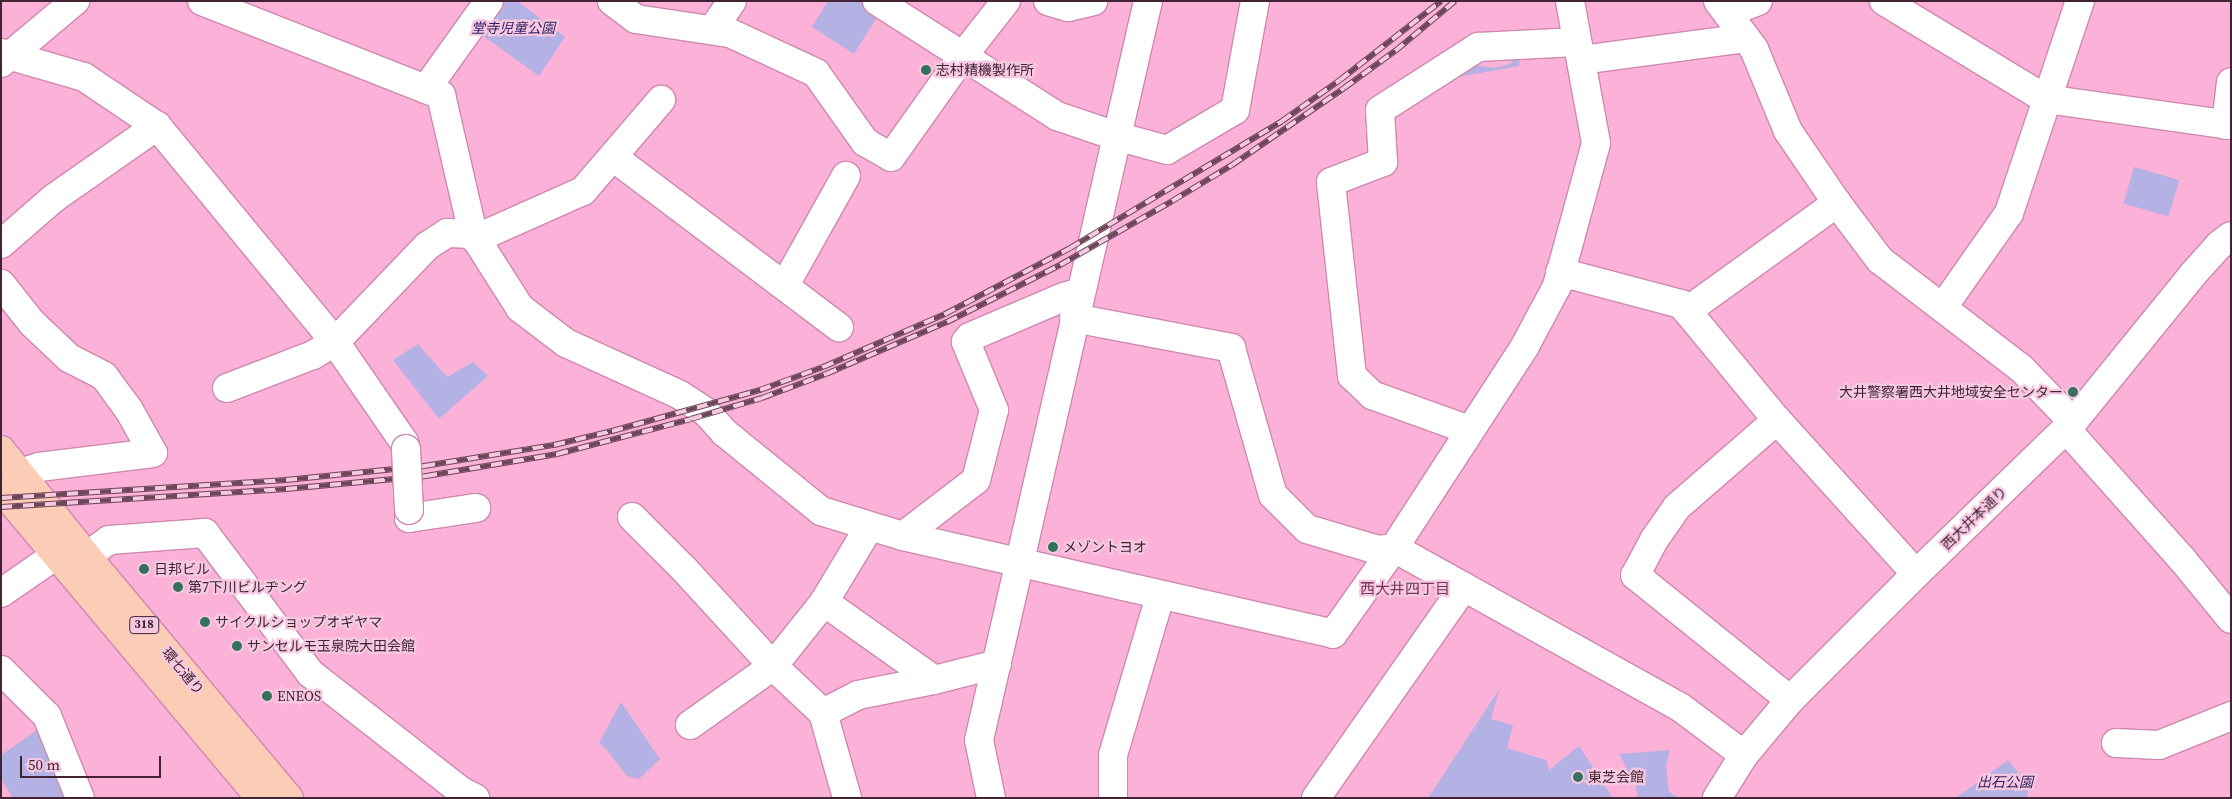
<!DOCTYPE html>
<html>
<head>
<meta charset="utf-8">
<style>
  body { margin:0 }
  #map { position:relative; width:2232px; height:799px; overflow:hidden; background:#fbb1d8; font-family:"Source Serif 4","Noto Sans JP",serif }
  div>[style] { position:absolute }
  .green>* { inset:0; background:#b4b2e4; transform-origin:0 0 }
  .roads { filter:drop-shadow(1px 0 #cf88ae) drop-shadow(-1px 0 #cf88ae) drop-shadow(0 1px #cf88ae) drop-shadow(0 -1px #cf88ae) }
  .minor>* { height:28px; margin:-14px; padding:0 14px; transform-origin:14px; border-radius:14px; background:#fff }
  .major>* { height:28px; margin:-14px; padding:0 14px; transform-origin:14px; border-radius:14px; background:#fbcdb7 }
  .rail>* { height:5.5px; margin-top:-2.75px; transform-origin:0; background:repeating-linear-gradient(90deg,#f6c9e0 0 11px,#6e465b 0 22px); box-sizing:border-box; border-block:1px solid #6e465b }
  .bridges { filter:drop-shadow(1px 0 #cf88ae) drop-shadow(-1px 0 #cf88ae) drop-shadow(0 1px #cf88ae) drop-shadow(0 -1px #cf88ae) }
  .minor-bridge>* { height:28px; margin:-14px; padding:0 14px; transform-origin:14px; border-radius:14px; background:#fff }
  .dots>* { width:14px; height:14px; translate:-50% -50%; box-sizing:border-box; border:2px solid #f6c9e0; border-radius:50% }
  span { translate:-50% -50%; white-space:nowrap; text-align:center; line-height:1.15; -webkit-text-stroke:4.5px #f6c9e0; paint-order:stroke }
  .shield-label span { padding:1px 4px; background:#f6c9e0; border:1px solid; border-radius:4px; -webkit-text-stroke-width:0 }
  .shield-label { font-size:12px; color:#412434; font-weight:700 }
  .park-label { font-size:14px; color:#2b1c62; font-style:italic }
  .poi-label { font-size:14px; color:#412434 }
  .left { translate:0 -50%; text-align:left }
  .right { translate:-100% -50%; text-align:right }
  .street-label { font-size:14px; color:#412434 }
  .neighbourhood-label { font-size:15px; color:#75375b }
  .frame { position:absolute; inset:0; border:2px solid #412434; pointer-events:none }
  .scale { position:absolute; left:20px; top:756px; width:141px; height:22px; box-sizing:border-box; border:2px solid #412434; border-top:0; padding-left:6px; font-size:15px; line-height:18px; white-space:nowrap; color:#412434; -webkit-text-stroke:4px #f6c9e0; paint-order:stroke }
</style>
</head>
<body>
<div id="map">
  <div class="green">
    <i style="clip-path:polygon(497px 1px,517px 1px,565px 37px,539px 76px,476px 31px)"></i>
    <i style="clip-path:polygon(828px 1px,860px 1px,879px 14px,854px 54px,812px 27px)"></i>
    <i style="clip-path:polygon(1517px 56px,1520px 58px,1519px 66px,1453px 78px,1473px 65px,1495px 68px,1510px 64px)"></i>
    <i style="left:2134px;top:167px;width:47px;height:38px;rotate:16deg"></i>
    <i style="clip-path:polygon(418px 344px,447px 377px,473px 362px,488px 376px,439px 419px,393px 360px)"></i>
    <i style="clip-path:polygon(1500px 688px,1491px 719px,1513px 725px,1507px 748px,1546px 760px,1549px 770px,1579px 746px,1613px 798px,1428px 798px)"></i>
    <i style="clip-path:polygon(621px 702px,660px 759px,639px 779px,627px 776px,605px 748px,599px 743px)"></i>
    <i style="clip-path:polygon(40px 728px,69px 798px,13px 798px,1px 779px,1px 755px)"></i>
    <i style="clip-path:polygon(1670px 750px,1666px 766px,1669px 792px,1679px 798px,1638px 798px,1635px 784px,1619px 754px)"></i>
    <i style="clip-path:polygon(2008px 760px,2030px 787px,2026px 798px,1956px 798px)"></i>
  </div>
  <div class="roads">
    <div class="minor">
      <i style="left:202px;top:1px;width:257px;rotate:21.5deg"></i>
      <i style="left:441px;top:95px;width:143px;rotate:77deg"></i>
      <i style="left:473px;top:234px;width:88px;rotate:57.6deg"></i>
      <i style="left:520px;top:308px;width:58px;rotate:37.3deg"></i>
      <i style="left:566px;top:343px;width:125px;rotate:24.5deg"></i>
      <i style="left:680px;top:395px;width:31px;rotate:33deg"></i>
      <i style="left:706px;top:412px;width:28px;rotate:48deg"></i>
      <i style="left:725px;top:433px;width:124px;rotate:39.1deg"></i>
      <i style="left:821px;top:511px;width:86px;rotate:17deg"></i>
      <i style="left:903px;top:536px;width:441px;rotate:12.8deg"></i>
      <i style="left:1333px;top:634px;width:105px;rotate:-54.7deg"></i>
      <i style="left:1394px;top:548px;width:241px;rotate:-57deg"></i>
      <i style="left:1525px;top:346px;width:68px;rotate:-61.9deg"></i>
      <i style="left:1557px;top:286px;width:148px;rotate:-74.7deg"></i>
      <i style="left:1596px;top:143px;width:144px;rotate:-100.4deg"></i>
      <i style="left:612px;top:1px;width:30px;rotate:37deg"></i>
      <i style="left:636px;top:19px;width:95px;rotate:8.5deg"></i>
      <i style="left:730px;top:33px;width:95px;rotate:24.9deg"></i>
      <i style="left:816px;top:73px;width:85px;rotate:54.6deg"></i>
      <i style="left:865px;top:142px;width:30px;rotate:30deg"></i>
      <i style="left:891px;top:157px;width:123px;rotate:-54.6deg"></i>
      <i style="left:962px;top:57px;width:71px;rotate:-51.8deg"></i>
      <i style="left:877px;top:1px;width:214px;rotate:32.6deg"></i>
      <i style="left:1057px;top:116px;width:62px;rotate:18.7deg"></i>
      <i style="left:1116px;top:136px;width:53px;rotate:15.4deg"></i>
      <i style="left:1167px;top:150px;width:79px;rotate:-30.5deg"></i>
      <i style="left:1235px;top:110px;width:111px;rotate:-79.6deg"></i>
      <i style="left:1048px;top:1px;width:21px;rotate:17deg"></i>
      <i style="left:1068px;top:7px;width:26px;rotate:-13deg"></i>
      <i style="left:1718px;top:1px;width:60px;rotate:53.1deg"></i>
      <i style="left:1754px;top:49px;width:89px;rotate:67.5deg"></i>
      <i style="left:1788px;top:131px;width:87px;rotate:55.8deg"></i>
      <i style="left:1837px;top:203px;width:71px;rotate:53deg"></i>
      <i style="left:1880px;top:260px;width:178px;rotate:37.5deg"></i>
      <i style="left:2021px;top:368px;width:75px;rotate:46.1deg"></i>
      <i style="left:1884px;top:1px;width:189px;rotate:31.2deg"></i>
      <i style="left:2046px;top:99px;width:187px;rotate:8deg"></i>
      <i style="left:1727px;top:13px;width:33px;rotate:-21deg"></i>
      <i style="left:713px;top:29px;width:34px;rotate:-56deg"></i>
      <i style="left:1px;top:53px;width:86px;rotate:16.1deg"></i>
      <i style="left:84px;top:77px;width:88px;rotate:33.9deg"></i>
      <i style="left:157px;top:126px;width:280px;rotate:50.5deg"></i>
      <i style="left:335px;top:342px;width:121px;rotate:55.4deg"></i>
      <i style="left:404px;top:442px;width:7px;rotate:74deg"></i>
      <i style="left:1581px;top:60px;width:165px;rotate:-7.6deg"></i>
      <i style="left:1px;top:63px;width:97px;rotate:-40deg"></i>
      <i style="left:426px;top:89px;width:108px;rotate:-54.4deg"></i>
      <i style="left:2226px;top:125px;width:43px;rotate:-83.4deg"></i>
      <i style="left:613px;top:157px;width:283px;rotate:37deg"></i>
      <i style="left:475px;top:239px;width:118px;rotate:-24deg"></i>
      <i style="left:583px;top:191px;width:120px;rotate:-49.4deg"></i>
      <i style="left:1px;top:244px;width:70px;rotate:-41deg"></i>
      <i style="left:54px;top:198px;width:126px;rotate:-35deg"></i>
      <i style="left:1560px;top:272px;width:125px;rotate:14.8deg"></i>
      <i style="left:1681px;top:304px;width:9px;rotate:49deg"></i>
      <i style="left:1687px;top:311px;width:185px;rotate:-35.8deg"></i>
      <i style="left:1px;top:284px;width:50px;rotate:51.5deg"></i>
      <i style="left:32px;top:323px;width:51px;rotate:43.4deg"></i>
      <i style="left:69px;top:358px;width:39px;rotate:27deg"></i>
      <i style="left:104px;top:376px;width:42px;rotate:53.7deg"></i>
      <i style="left:129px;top:410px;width:49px;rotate:60.8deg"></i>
      <i style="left:153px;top:453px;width:115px;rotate:173deg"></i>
      <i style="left:39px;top:467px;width:19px;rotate:162deg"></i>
      <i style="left:785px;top:285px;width:125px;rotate:-60.8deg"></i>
      <i style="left:1943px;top:307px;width:115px;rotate:-54.9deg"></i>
      <i style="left:2009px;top:213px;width:224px;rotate:-71.5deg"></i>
      <i style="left:1687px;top:311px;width:141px;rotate:50.5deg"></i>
      <i style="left:1777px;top:420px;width:207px;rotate:47.9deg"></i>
      <i style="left:1074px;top:318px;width:160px;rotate:10.8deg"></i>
      <i style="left:1231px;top:348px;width:153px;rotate:74.1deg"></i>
      <i style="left:1273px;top:495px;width:48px;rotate:45deg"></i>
      <i style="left:1307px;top:529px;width:74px;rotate:16.5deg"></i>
      <i style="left:1378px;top:550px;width:16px;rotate:-7deg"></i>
      <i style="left:1394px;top:548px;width:327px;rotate:29.1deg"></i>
      <i style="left:1680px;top:707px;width:80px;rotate:36.9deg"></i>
      <i style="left:227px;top:388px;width:92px;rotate:-21deg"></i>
      <i style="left:313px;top:355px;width:26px;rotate:-31deg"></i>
      <i style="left:335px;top:342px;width:133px;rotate:-46.2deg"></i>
      <i style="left:427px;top:246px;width:24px;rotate:-33deg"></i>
      <i style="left:447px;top:233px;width:26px;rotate:2deg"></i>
      <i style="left:1777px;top:420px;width:133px;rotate:139deg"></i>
      <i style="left:1677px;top:507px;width:40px;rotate:124.9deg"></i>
      <i style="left:1654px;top:540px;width:40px;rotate:118deg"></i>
      <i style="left:1635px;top:575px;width:199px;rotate:38.9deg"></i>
      <i style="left:2066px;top:429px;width:174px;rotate:48.3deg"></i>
      <i style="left:2182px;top:559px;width:77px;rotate:50.8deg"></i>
      <i style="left:1469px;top:430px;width:103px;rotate:-160.2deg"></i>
      <i style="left:1372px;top:395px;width:28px;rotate:-136deg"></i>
      <i style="left:1352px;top:376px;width:195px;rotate:-96.2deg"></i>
      <i style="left:1331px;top:182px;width:56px;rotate:-21deg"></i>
      <i style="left:1383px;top:162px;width:52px;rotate:-93.3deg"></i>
      <i style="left:1380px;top:110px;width:117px;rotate:-32.7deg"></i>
      <i style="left:1478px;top:47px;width:99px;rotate:-2.9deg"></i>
      <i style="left:409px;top:510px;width:8px;rotate:90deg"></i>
      <i style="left:409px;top:518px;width:68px;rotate:-8.5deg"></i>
      <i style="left:632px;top:517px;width:74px;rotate:45deg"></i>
      <i style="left:684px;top:569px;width:132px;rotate:47.5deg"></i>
      <i style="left:773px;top:666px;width:69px;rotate:43.2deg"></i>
      <i style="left:823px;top:713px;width:88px;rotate:74.2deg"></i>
      <i style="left:903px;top:536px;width:92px;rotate:-37.5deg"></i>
      <i style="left:976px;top:480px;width:72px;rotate:-75.6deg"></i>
      <i style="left:994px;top:410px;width:74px;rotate:-112.4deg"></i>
      <i style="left:966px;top:342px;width:6px;rotate:-51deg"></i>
      <i style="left:970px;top:337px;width:102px;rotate:-23.1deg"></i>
      <i style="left:1064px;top:297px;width:7px;rotate:-16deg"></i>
      <i style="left:1071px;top:295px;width:9px;rotate:21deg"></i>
      <i style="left:87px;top:556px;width:27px;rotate:-36deg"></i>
      <i style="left:109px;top:540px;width:96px;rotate:-4.2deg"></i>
      <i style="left:205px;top:533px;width:175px;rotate:53.1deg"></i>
      <i style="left:310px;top:673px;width:192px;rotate:38deg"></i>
      <i style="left:461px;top:791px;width:16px;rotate:27deg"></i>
      <i style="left:1px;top:593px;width:67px;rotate:-34.6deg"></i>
      <i style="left:824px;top:602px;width:135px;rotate:35.3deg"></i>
      <i style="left:934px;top:680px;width:65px;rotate:-14.3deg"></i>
      <i style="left:1px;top:670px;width:65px;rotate:45deg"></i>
      <i style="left:47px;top:716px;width:88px;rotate:68.1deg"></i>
      <i style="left:823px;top:713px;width:39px;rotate:-27deg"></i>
      <i style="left:858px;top:695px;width:77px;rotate:-11.2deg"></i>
      <i style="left:690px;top:725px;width:102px;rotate:-35.4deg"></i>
      <i style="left:773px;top:666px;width:82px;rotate:-51.4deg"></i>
      <i style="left:824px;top:602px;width:87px;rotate:-59deg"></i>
      <i style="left:2116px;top:743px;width:43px;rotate:2.7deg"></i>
      <i style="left:2159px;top:745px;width:78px;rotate:-21.9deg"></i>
      <i style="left:991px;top:798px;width:59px;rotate:-101.7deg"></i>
      <i style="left:979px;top:740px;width:758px;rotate:-77.12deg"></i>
      <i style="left:1113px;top:798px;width:43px;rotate:-90deg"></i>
      <i style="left:1113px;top:755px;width:166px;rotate:-73.5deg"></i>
      <i style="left:1316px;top:798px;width:258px;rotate:-55deg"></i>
      <i style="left:1717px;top:798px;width:51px;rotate:-57.9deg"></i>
      <i style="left:1744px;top:755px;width:72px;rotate:-50.1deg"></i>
      <i style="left:1790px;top:700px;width:178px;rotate:-45deg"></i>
      <i style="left:1916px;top:574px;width:219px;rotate:-44.1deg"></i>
      <i style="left:2073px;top:422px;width:192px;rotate:-50.9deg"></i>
      <i style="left:2194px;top:273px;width:38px;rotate:-48deg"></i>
      <i style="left:2219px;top:245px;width:15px;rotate:-37deg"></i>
    </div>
    <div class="major">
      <i style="left:1px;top:450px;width:164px;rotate:51deg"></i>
      <i style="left:104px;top:577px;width:288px;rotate:50.1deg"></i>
      <i style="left:1px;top:489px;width:403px;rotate:50deg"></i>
    </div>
  </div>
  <div class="rail">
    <i style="left:1px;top:498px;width:286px;rotate:-3.6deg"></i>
    <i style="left:286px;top:480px;width:139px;rotate:-5.8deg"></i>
    <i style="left:424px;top:466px;width:132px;rotate:-9.2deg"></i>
    <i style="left:554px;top:445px;width:60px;rotate:-13.6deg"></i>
    <i style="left:612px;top:431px;width:154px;rotate:-15.5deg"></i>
    <i style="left:760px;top:390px;width:67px;rotate:-20.1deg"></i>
    <i style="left:823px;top:367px;width:133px;rotate:-23.5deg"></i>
    <i style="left:945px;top:314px;width:141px;rotate:-27.8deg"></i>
    <i style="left:1070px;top:248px;width:247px;rotate:-30.9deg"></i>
    <i style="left:1282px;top:121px;width:71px;rotate:-35.3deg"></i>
    <i style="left:1340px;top:80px;width:128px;rotate:-38deg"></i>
    <i style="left:1px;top:507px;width:286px;rotate:-3.6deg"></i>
    <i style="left:286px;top:489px;width:141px;rotate:-5.3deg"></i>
    <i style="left:426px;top:476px;width:133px;rotate:-9.5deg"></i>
    <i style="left:557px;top:454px;width:138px;rotate:-14.6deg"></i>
    <i style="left:691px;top:419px;width:74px;rotate:-16.5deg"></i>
    <i style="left:762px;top:398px;width:68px;rotate:-20.6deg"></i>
    <i style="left:826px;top:374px;width:132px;rotate:-23.3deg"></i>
    <i style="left:947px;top:322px;width:127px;rotate:-26.8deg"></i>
    <i style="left:1060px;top:265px;width:129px;rotate:-29.7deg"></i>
    <i style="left:1172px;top:201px;width:70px;rotate:-31deg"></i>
    <i style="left:1232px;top:165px;width:136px;rotate:-34.5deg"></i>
    <i style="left:1344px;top:88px;width:63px;rotate:-36deg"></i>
    <i style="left:1395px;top:51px;width:78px;rotate:-39.8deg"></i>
  </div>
  <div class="bridges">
    <div class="minor-bridge">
      <i style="left:406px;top:449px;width:61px;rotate:87.2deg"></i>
    </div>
  </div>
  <div class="dots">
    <i style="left:926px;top:70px;background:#35705a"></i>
    <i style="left:2073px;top:392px;background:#35705a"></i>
    <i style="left:1053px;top:547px;background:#35705a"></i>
    <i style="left:144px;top:569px;background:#35705a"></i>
    <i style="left:178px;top:587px;background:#35705a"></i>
    <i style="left:205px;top:622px;background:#35705a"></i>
    <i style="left:237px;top:646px;background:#35705a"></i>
    <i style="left:267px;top:696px;background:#35705a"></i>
    <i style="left:1578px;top:777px;background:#35705a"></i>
  </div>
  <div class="shield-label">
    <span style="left:144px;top:625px">318</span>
  </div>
  <div class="park-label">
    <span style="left:513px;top:28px">堂寺児童公園</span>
    <span style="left:2005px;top:782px">出石公園</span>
  </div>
  <div class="poi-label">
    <span class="left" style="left:936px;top:70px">志村精機製作所</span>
    <span class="right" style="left:2063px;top:392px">大井警察署西大井地域安全センター</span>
    <span class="left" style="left:1063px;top:547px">メゾントヨオ</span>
    <span class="left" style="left:154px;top:569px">日邦ビル</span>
    <span class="left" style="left:188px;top:587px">第7下川ビルヂング</span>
    <span class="left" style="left:215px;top:622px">サイクルショップオギヤマ</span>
    <span class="left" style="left:247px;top:646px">サンセルモ玉泉院大田会館</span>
    <span class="left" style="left:277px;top:696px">ENEOS</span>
    <span class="left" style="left:1588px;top:777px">東芝会館</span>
  </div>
  <div class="street-label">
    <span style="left:1974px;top:518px;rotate:-44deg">西大井本通り</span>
    <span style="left:183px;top:671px;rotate:50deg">環七通り</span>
  </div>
  <div class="neighbourhood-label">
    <span style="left:1405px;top:589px">西大井四丁目</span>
  </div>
  <div class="frame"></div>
  <div class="scale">50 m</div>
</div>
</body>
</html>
